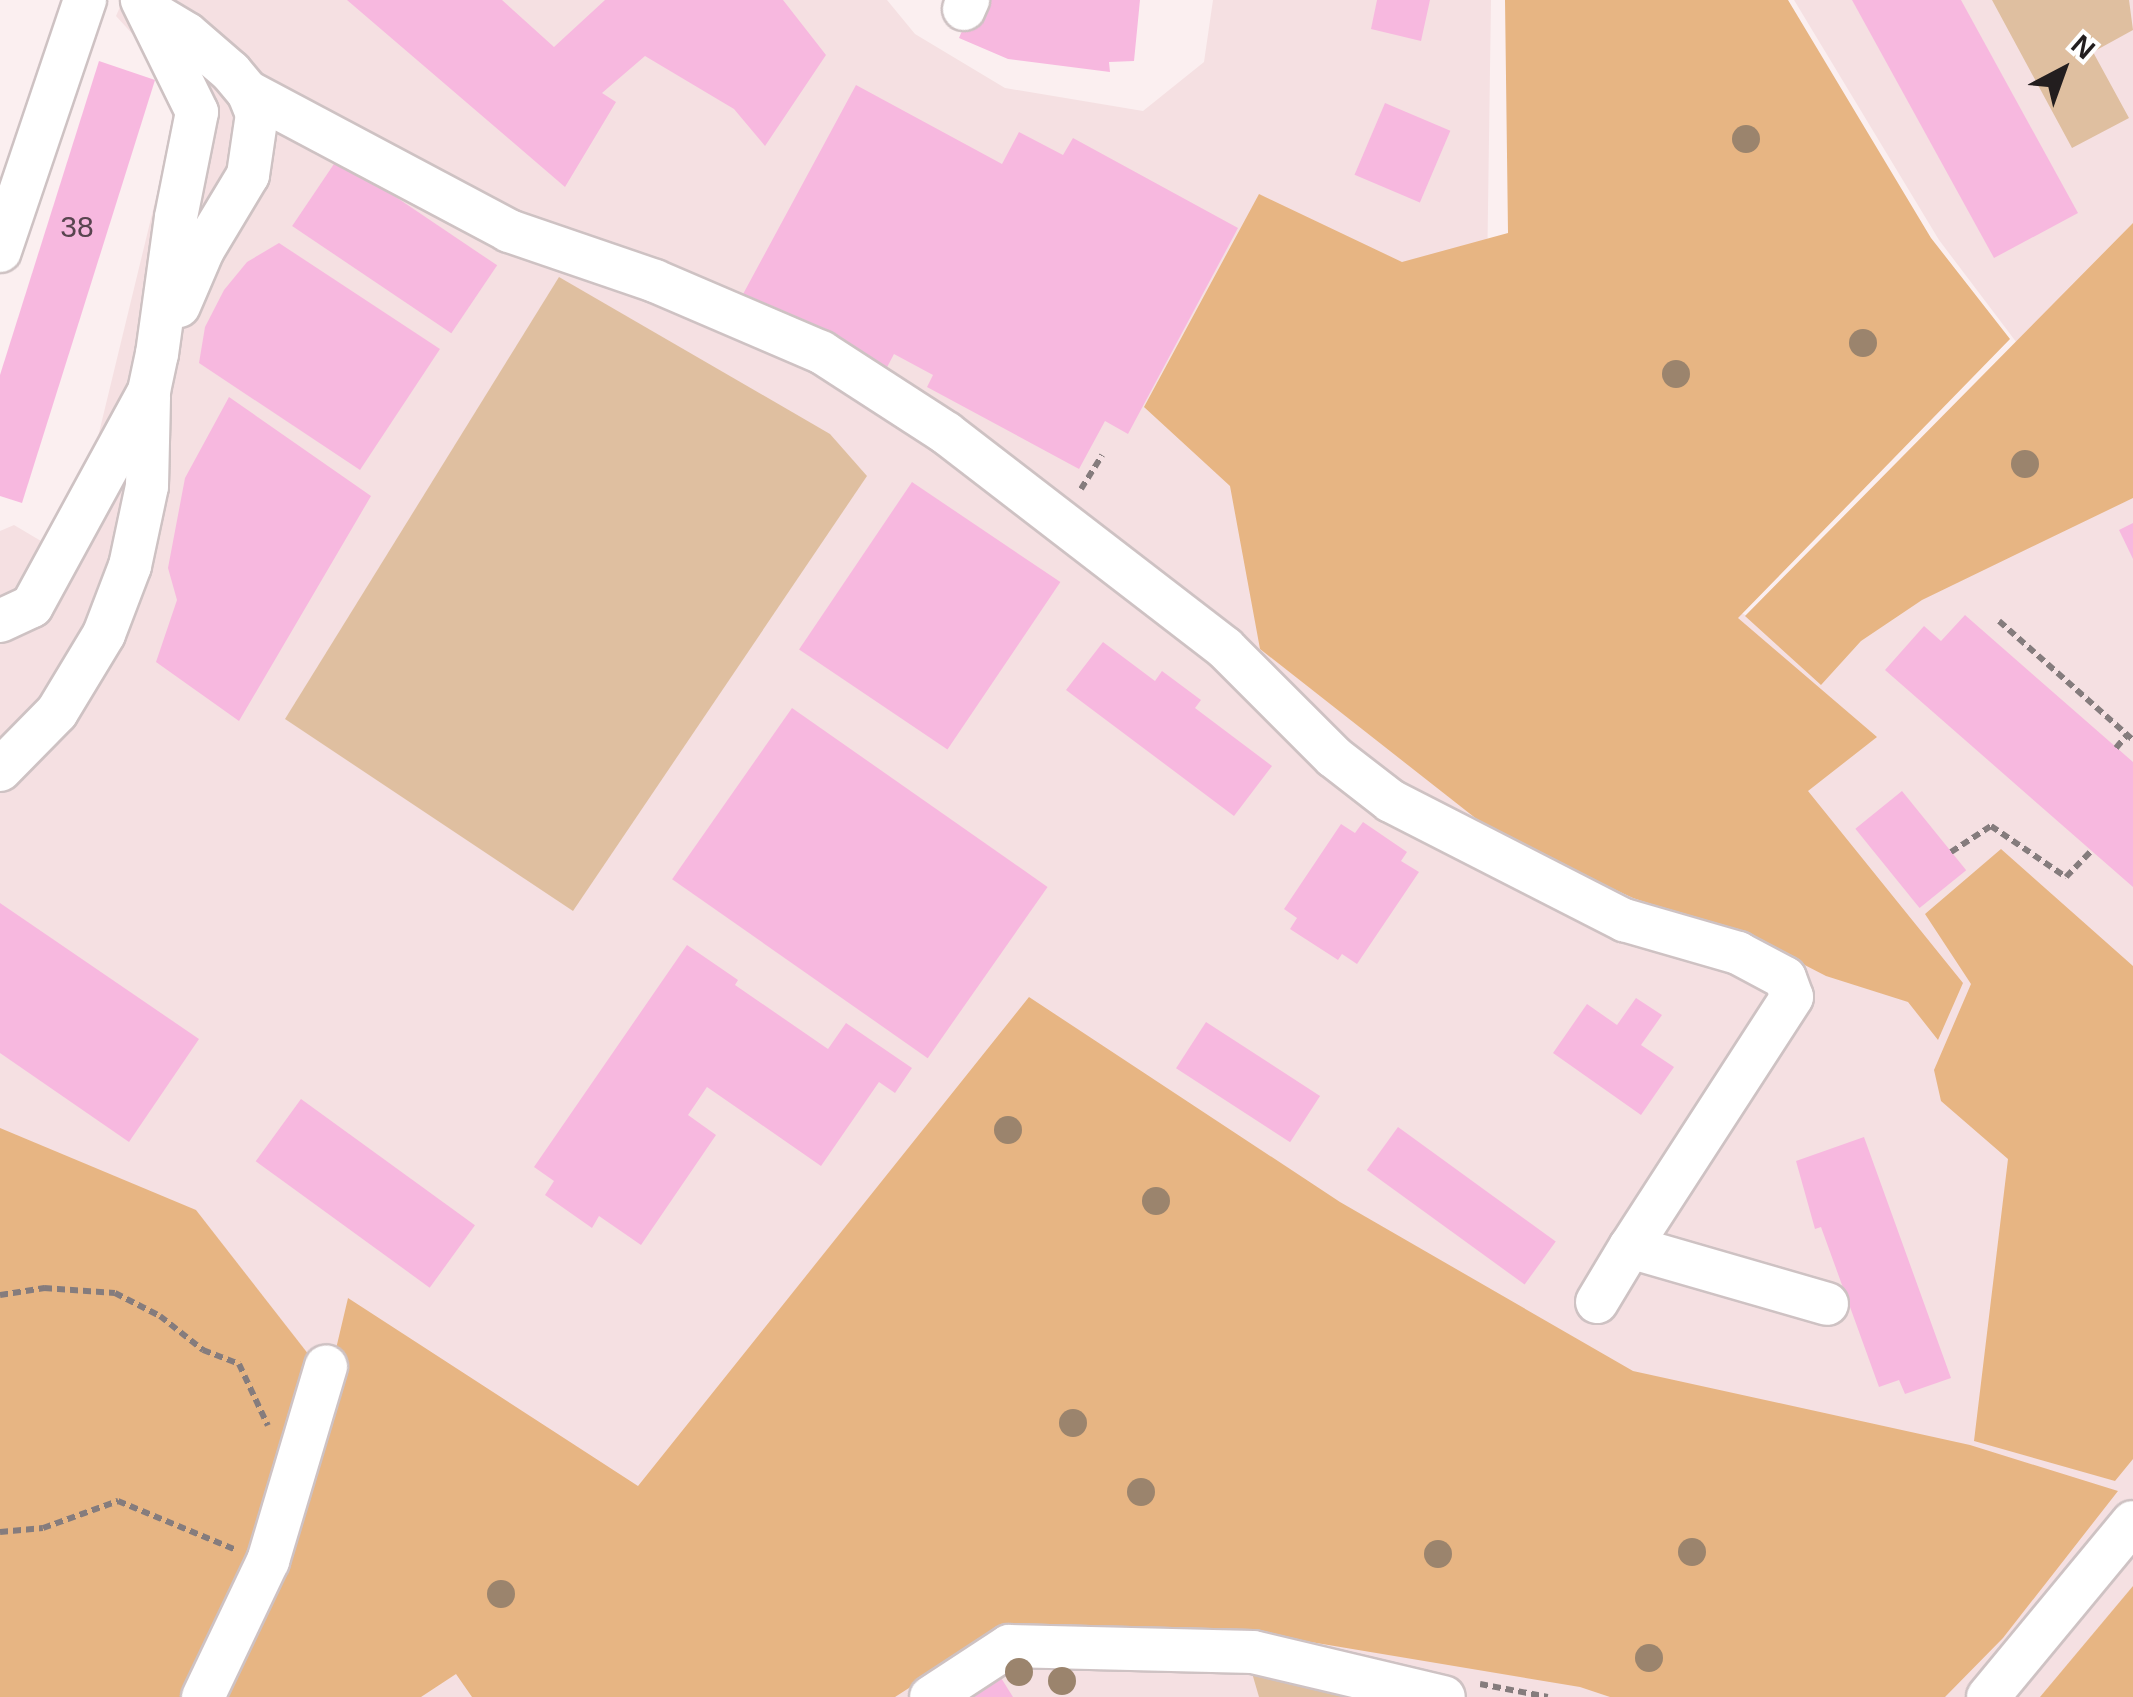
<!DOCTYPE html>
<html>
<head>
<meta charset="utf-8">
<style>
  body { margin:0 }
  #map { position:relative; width:2133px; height:1697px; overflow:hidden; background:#fbeff0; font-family:Arial,sans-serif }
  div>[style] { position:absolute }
  .built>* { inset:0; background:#f5e0e2 }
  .green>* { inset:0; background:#dfbfa0 }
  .forest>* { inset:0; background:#e7b583 }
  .building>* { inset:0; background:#f7b8df; transform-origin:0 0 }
  .path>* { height:6px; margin-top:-3px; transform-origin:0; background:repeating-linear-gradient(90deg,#857c7d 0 8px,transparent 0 13px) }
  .roads { filter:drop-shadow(2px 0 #cec2c3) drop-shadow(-2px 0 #cec2c3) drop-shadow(0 2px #cec2c3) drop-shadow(0 -2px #cec2c3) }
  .minor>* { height:42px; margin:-21px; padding:0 21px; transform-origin:21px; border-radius:21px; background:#fff }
  .trees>* { width:28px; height:28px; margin:-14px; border-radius:50%; background:#9b846d }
  span { translate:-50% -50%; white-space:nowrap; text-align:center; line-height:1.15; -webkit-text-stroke:8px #fff; paint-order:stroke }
  .number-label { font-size:30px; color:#58444f }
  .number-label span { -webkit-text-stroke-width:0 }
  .north { position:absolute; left:2013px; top:20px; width:100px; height:100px; -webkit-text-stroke:8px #fff; paint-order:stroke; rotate:41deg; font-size:28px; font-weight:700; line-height:40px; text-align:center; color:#231e1f }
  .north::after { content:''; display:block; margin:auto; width:35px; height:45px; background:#231e1f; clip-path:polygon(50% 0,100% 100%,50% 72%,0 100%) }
</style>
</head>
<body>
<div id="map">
  <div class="built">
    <i style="clip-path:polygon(123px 0,887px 0,915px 34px,1005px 88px,1143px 111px,1204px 62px,1213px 0,1491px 0,1484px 488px,1803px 643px,2023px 351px,1939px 240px,1794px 0,2133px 0,2133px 1697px,0 1697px,0 531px,14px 525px,41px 541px,97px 441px,179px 103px,147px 50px,116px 16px)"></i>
  </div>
  <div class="green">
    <i style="clip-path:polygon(1992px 0,2129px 0,2133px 30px,2093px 52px,2129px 118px,2072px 148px)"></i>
    <i style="clip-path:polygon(559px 277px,830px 434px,867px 476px,573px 911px,285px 719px)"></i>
    <i style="clip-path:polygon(1252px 1673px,1367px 1697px,1259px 1697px)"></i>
  </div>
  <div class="forest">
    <i style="clip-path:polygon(1505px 0,1788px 0,1931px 238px,2010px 339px,1738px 618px,1877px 737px,1808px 791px,1963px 983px,1938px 1040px,1908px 1002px,1826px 976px,1752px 938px,1633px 898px,1497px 835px,1260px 649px,1230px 486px,1144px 407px,1259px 194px,1402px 262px,1508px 233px)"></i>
    <i style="clip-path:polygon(2133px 223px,2133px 498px,1922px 600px,1861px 641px,1821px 685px,1745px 616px)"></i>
    <i style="clip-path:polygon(2001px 849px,2133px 966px,2133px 1459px,2115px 1481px,1974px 1441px,2008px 1159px,1941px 1101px,1934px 1070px,1971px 984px,1925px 914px)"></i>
    <i style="clip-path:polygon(1029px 997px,1340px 1202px,1633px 1371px,1970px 1445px,2118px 1491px,2003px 1638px,1945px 1697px,1610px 1697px,1580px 1687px,1268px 1635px,1004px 1627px,895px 1697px,472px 1697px,456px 1674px,421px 1697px,217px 1697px,288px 1552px,348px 1298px,638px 1486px)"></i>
    <i style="clip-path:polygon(0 1128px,196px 1210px,316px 1364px,244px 1570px,188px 1697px,0 1697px)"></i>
    <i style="clip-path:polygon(2133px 1586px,2133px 1697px,2040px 1697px)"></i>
  </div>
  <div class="building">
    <i style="clip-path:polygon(347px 0,502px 0,554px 47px,605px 0,783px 0,826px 55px,765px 146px,734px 109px,645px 56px,602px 93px,616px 102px,565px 187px)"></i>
    <i style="clip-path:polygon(975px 0,1140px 0,1134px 61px,1109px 62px,1110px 72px,1008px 59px,959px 38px)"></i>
    <i style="clip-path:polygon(1377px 0,1430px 0,1421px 41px,1371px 29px)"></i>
    <i style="clip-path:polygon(1852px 0,1961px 0,2078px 213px,1994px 258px)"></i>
    <i style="clip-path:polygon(99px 61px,155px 80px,22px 503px,0 496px,0 375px)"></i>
    <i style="clip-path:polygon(856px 85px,1002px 164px,1019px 132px,1063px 155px,1073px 138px,1238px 228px,1128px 434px,1105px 421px,1079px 469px,927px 387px,933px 375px,894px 354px,884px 373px,742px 296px)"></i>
    <i style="left:1385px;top:103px;width:71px;height:78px;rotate:23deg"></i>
    <i style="left:338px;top:158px;width:192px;height:82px;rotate:34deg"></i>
    <i style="clip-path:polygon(279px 243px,440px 349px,360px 470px,199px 363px,205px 327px,224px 290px,247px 262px)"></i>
    <i style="clip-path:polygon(229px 397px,371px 496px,239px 721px,156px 662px,177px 600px,168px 568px,185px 478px)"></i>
    <i style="left:912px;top:482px;width:179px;height:202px;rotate:34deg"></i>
    <i style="clip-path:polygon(2133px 523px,2133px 559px,2119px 530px)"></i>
    <i style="clip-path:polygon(1965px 615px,2133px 762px,2133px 887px,1885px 670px,1924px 626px,1941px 641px)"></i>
    <i style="clip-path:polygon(1103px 642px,1155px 681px,1162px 671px,1201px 700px,1195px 708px,1272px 766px,1234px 816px,1066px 690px)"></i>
    <i style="left:792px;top:708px;width:312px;height:209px;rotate:35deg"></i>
    <i style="left:1902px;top:791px;width:102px;height:60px;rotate:51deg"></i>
    <i style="clip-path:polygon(1363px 822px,1407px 852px,1401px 861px,1419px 872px,1357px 964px,1342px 954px,1338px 960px,1290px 929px,1297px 918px,1284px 909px,1341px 824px,1355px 833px)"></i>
    <i style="clip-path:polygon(0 903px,199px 1039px,129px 1142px,0 1053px)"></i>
    <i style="clip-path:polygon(687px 945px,738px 980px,735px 985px,828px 1049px,846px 1023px,912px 1068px,895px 1093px,879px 1082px,821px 1166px,707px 1087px,688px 1115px,716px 1135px,641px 1245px,599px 1216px,592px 1228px,545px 1195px,554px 1181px,534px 1167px)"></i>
    <i style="clip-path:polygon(1636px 998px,1662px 1015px,1641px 1045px,1674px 1067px,1641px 1115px,1553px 1053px,1587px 1004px,1617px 1025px)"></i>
    <i style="left:1206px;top:1022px;width:136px;height:55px;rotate:33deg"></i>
    <i style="left:301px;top:1099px;width:215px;height:77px;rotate:36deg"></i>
    <i style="left:1398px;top:1127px;width:195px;height:53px;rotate:36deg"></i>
    <i style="clip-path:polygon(1864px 1137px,1951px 1378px,1905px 1394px,1899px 1380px,1879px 1387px,1821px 1227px,1815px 1229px,1796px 1161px)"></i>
    <i style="clip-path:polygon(993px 1665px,1013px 1697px,945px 1697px)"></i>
  </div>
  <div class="path">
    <i style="left:1081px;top:489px;width:40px;rotate:-58deg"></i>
    <i style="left:1999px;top:621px;width:179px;rotate:41.6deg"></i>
    <i style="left:2116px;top:748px;width:17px;rotate:-50deg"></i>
    <i style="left:1951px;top:852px;width:48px;rotate:-33deg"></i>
    <i style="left:1991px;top:826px;width:91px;rotate:34.2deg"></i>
    <i style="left:2066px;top:877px;width:36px;rotate:-46deg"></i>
    <i style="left:0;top:1295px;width:45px;rotate:-9deg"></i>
    <i style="left:44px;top:1288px;width:71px;rotate:4deg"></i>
    <i style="left:115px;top:1293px;width:51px;rotate:27.1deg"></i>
    <i style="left:160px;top:1316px;width:55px;rotate:38.3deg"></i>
    <i style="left:203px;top:1350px;width:39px;rotate:21deg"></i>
    <i style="left:239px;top:1364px;width:68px;rotate:64.9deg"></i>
    <i style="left:0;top:1532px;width:43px;rotate:-5.3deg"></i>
    <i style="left:43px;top:1528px;width:80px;rotate:-19.8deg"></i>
    <i style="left:118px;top:1501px;width:126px;rotate:22.5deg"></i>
    <i style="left:1480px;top:1684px;width:69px;rotate:10.8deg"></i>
  </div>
  <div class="roads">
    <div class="minor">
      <i style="left:964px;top:9px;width:10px;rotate:-66deg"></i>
      <i style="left:152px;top:13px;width:41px;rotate:31deg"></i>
      <i style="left:187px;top:34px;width:58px;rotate:40.8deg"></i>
      <i style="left:231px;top:72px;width:26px;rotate:50deg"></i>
      <i style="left:248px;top:92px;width:24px;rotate:68deg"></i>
      <i style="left:257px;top:114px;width:62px;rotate:98.4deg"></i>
      <i style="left:248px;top:175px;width:87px;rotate:121deg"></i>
      <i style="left:203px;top:250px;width:61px;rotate:113.2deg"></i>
      <i style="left:248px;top:92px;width:296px;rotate:28deg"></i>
      <i style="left:509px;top:231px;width:154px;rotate:18.9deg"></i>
      <i style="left:655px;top:281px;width:181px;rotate:23.2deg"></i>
      <i style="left:821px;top:352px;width:149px;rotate:32.9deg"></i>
      <i style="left:946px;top:433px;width:352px;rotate:37.6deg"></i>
      <i style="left:1225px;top:648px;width:154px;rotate:45deg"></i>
      <i style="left:1334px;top:757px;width:72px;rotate:37.7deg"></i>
      <i style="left:1391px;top:801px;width:262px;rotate:27.1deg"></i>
      <i style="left:1624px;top:920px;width:119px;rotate:16.1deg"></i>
      <i style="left:1738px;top:953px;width:53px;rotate:28deg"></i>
      <i style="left:1785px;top:978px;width:20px;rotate:70deg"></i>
      <i style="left:1792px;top:997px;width:298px;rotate:122.9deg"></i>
      <i style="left:1630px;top:1247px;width:205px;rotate:16.1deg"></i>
      <i style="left:0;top:251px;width:265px;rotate:-71.3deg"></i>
      <i style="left:0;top:621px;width:35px;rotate:-25deg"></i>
      <i style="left:32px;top:606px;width:245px;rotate:-61.4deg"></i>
      <i style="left:149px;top:391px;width:38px;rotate:-78deg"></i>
      <i style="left:157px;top:354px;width:138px;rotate:-82.1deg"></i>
      <i style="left:176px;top:217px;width:107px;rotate:-78.7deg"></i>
      <i style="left:197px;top:112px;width:125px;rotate:-116.2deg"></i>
      <i style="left:0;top:770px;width:81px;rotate:-45.5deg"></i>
      <i style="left:57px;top:712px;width:91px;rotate:-58.9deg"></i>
      <i style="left:104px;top:634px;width:73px;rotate:-69.1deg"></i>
      <i style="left:130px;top:566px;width:82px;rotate:-78deg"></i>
      <i style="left:147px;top:486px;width:89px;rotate:-88.7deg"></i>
      <i style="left:1597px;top:1302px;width:64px;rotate:-59deg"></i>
      <i style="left:203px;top:1697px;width:151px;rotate:-64.5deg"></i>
      <i style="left:268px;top:1561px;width:203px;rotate:-73.4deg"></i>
      <i style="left:931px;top:1697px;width:93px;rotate:-33.2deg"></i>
      <i style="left:1009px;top:1646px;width:244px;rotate:1.4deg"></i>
      <i style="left:1253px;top:1652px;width:196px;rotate:13.3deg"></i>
      <i style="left:1988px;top:1697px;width:227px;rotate:-50.4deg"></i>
    </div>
  </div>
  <div class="trees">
    <i style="left:1746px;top:139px"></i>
    <i style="left:1863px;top:343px"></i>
    <i style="left:1676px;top:374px"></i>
    <i style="left:2025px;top:464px"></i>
    <i style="left:1008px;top:1130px"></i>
    <i style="left:1156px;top:1201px"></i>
    <i style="left:1073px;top:1423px"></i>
    <i style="left:1141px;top:1492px"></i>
    <i style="left:1692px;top:1552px"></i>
    <i style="left:1438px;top:1554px"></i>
    <i style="left:501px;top:1594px"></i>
    <i style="left:1649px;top:1658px"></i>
    <i style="left:1019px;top:1672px"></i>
    <i style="left:1062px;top:1681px"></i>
  </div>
  <div class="number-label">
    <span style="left:77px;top:227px">38</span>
  </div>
  <div class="north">N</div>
</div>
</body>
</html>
